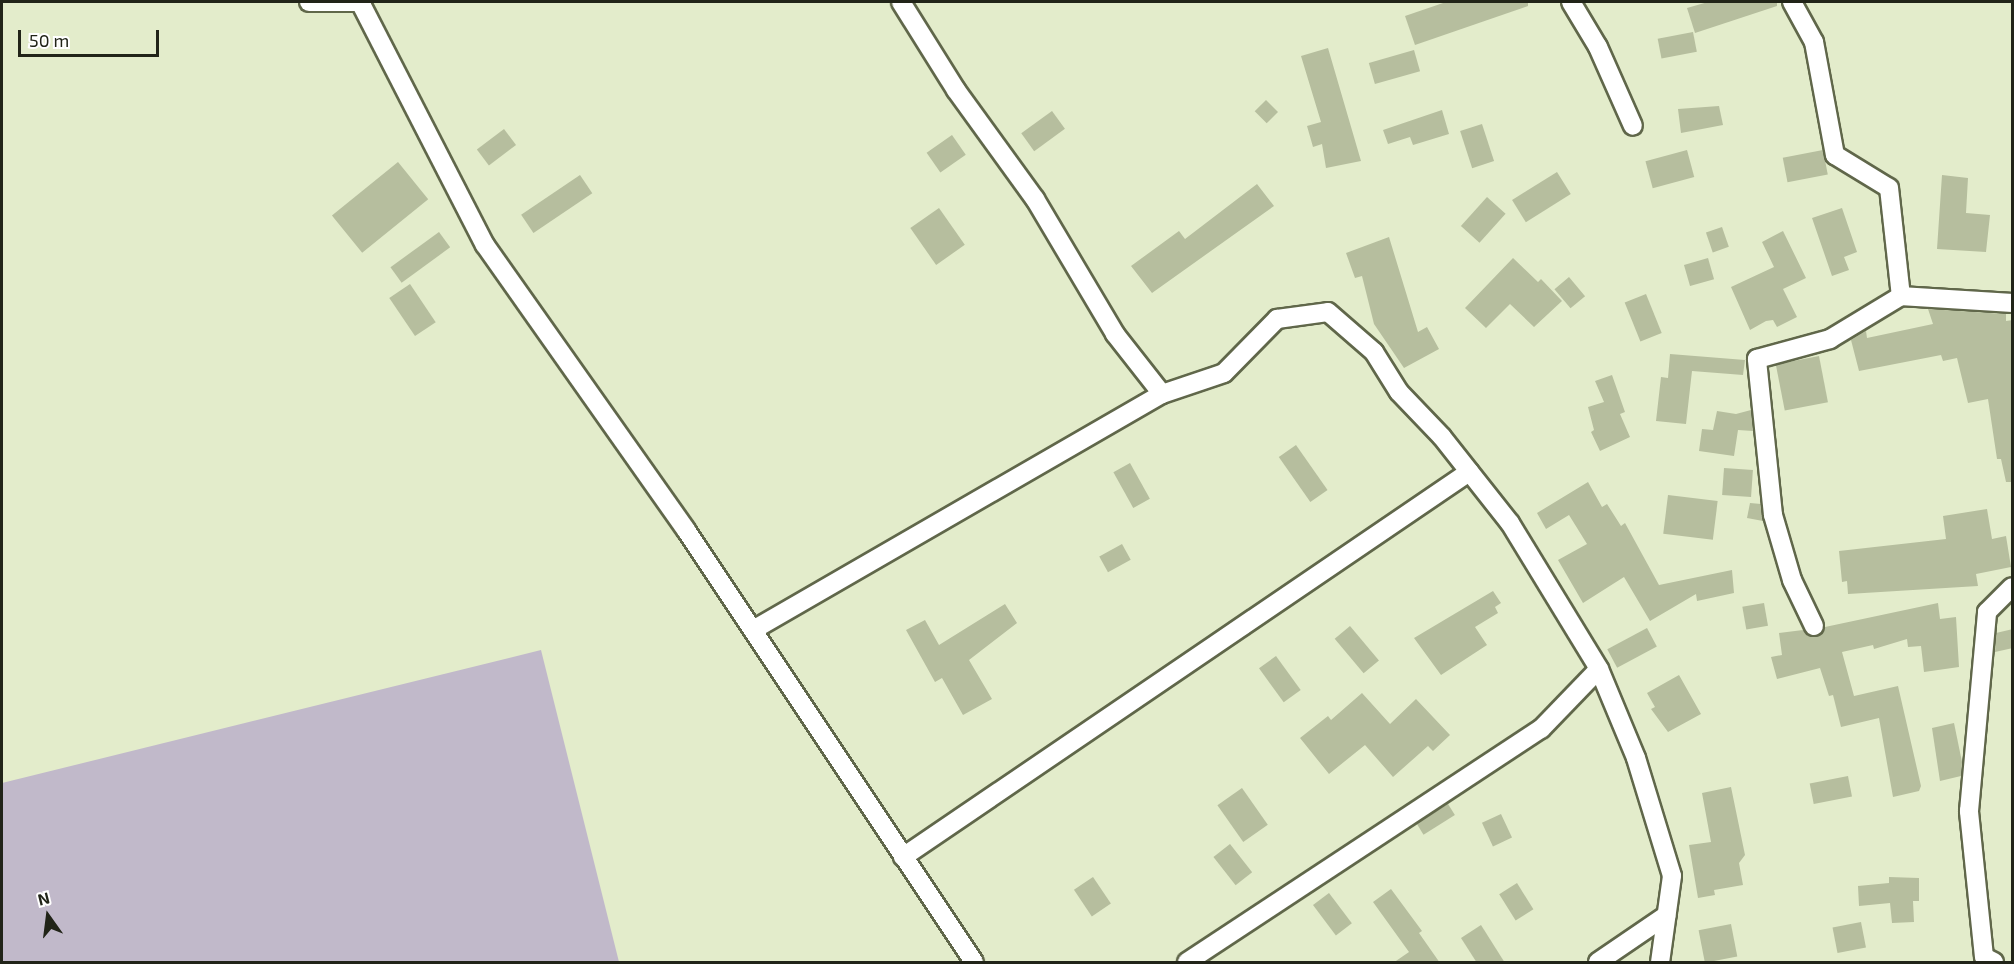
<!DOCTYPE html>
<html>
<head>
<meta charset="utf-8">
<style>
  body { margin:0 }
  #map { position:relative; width:2014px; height:964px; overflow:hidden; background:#e3eccb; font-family:"Exo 2",sans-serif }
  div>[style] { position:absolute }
  .green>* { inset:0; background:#c1b9ca }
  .building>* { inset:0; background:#b6be9e; transform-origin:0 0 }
  .roads { filter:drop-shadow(2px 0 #60674a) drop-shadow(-2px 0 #60674a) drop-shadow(0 2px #60674a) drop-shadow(0 -2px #60674a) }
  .street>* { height:18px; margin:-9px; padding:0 9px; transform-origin:9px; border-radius:9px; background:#fff }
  span { translate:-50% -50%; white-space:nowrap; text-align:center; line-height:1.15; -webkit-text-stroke:5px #fff; paint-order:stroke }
  .frame { position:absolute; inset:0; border:3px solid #212418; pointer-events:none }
  .north { position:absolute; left:18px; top:886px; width:60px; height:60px; -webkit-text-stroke:4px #fff; paint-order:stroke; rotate:346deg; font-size:16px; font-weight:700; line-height:24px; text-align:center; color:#212418 }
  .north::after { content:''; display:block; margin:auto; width:21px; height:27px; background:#212418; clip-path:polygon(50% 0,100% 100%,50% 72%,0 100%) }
  .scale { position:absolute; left:18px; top:30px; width:141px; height:27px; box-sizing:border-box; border:3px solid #212418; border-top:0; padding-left:8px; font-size:18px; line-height:21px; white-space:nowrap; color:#212418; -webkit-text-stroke:4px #fff; paint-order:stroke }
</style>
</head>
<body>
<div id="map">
  <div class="green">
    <i style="clip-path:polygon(541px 650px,619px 962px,2px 962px,2px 783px)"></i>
  </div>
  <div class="building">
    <i style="clip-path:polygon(1446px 2px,1528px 2px,1528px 6px,1415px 45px,1405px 16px)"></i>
    <i style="clip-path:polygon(1708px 2px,1777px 2px,1777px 6px,1695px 33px,1687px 8px)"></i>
    <i style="left:1693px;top:32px;width:20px;height:36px;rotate:79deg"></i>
    <i style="clip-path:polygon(1328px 48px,1361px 161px,1326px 168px,1322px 144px,1313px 147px,1307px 126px,1321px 122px,1301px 56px)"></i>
    <i style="left:1414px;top:50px;width:22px;height:47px;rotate:74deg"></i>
    <i style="left:1266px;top:100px;width:17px;height:16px;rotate:45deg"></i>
    <i style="clip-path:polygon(1719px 106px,1723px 125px,1681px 133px,1678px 109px)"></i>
    <i style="clip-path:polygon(1442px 110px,1449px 134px,1413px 145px,1410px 137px,1388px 144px,1383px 130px)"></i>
    <i style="left:1052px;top:111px;width:22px;height:38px;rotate:54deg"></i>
    <i style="left:1482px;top:124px;width:39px;height:23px;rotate:72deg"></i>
    <i style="left:504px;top:129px;width:20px;height:34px;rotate:53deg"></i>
    <i style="left:952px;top:135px;width:24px;height:31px;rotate:55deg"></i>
    <i style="left:1687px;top:150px;width:28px;height:43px;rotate:75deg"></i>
    <i style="left:1823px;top:150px;width:25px;height:41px;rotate:79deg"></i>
    <i style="left:398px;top:162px;width:48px;height:85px;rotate:51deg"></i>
    <i style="left:1557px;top:172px;width:26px;height:53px;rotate:58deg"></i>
    <i style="left:580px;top:175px;width:22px;height:71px;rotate:56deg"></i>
    <i style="clip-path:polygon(1942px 175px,1968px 178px,1966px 213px,1990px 215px,1986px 252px,1937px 249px)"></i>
    <i style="clip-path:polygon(1257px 184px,1274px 206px,1152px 293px,1131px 266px,1179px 231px,1185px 239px)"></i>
    <i style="left:1487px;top:197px;width:25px;height:39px;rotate:42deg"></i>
    <i style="left:939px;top:208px;width:45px;height:35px;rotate:55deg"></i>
    <i style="clip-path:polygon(1842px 208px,1857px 252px,1844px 257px,1849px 270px,1832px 276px,1812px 218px)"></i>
    <i style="left:1722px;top:227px;width:21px;height:17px;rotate:71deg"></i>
    <i style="clip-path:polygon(1783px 231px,1806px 278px,1783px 289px,1797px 317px,1777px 327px,1773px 320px,1766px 321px,1750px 330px,1731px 287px,1774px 267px,1762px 242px)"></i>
    <i style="left:439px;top:232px;width:19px;height:60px;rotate:54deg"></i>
    <i style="clip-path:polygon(1389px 237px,1418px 332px,1427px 327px,1439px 349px,1404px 368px,1374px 324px,1362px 276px,1355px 278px,1346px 253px)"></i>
    <i style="clip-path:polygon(1513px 258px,1538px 282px,1541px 279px,1562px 301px,1534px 327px,1510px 304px,1486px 328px,1465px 308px)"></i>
    <i style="left:1708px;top:258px;width:22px;height:25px;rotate:74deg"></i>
    <i style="left:1569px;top:277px;width:25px;height:19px;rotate:50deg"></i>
    <i style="left:410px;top:284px;width:46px;height:25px;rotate:56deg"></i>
    <i style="left:1646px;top:294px;width:42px;height:23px;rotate:68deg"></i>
    <i style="clip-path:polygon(1928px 309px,2006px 314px,2006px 321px,2013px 320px,2013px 482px,2006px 482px,2001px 459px,1997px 459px,1988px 399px,1968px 403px,1957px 358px,1943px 361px,1941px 355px,1859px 371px,1851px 340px,1866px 331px,1867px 338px,1933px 324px)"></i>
    <i style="clip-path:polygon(1670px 354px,1745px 360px,1743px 375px,1692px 371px,1686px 424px,1656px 421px,1661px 377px,1668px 378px)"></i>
    <i style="left:1819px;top:356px;width:47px;height:44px;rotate:79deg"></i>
    <i style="clip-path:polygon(1612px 375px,1625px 412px,1620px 414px,1630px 437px,1600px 451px,1591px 432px,1594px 430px,1588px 407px,1604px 402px,1595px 381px)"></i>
    <i style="clip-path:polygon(1751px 410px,1753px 431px,1738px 430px,1734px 456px,1699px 451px,1702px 429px,1713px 430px,1717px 411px,1736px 414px)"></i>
    <i style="left:1296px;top:445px;width:55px;height:21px;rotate:55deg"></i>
    <i style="left:1130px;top:463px;width:41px;height:19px;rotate:61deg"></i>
    <i style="left:1724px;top:468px;width:29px;height:27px;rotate:4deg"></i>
    <i style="clip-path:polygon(1588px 482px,1602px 507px,1607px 504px,1621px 526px,1625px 523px,1659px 585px,1732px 570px,1734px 593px,1697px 601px,1696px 594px,1650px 621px,1624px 577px,1583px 603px,1558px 560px,1587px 544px,1569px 515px,1546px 529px,1537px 513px)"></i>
    <i style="left:1668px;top:495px;width:50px;height:39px;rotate:7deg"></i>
    <i style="clip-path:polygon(1750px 503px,1761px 504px,1763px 521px,1747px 518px)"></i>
    <i style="clip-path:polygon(1987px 509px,1992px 539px,2006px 536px,2011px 567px,1976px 574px,1978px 586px,1848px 594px,1847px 581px,1842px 582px,1839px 551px,1946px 539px,1943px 516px)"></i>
    <i style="left:1122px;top:544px;width:18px;height:26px;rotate:61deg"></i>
    <i style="clip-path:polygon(1493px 591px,1501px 603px,1495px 607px,1498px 613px,1475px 627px,1487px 645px,1441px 675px,1414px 638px)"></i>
    <i style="left:1764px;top:603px;width:23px;height:22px;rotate:80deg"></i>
    <i style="clip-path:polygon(1938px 603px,1940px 619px,1956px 617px,1959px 667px,1924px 672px,1921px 646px,1908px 647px,1907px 639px,1874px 649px,1873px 645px,1842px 652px,1854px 696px,1898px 686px,1921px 786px,1919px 791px,1893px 797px,1879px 718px,1841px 727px,1833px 695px,1829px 696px,1820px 668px,1777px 679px,1771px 657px,1782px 655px,1779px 633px,1803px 630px,1808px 636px,1818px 636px,1825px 627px)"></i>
    <i style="clip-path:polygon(1005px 604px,1017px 623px,969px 660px,992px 699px,963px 715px,942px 678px,935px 682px,906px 630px,925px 620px,939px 645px)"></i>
    <i style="left:1350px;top:626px;width:45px;height:20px;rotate:50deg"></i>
    <i style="left:1647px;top:628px;width:21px;height:45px;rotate:62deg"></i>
    <i style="clip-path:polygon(2013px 629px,2013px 648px,1995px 652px,1996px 633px)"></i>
    <i style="left:1276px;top:656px;width:42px;height:21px;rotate:54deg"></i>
    <i style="clip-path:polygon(1679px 675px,1701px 714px,1668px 732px,1651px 709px,1655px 707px,1647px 693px)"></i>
    <i style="clip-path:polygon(1362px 693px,1390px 724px,1416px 699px,1450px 735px,1433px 751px,1428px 746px,1393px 777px,1365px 745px,1329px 774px,1300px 738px,1328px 716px,1331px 720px)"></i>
    <i style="clip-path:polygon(1954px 723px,1962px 762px,1961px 776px,1940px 781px,1932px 728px)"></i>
    <i style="left:1848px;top:776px;width:21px;height:39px;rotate:79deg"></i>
    <i style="clip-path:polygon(1731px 787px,1745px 855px,1739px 863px,1743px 885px,1714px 890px,1715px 895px,1698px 898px,1689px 845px,1711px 842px,1702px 793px)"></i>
    <i style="left:1242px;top:788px;width:45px;height:30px;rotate:55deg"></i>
    <i style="left:1448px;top:804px;width:13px;height:37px;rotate:58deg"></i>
    <i style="left:1501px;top:814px;width:26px;height:21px;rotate:65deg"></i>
    <i style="left:1230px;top:844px;width:36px;height:21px;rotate:52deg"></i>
    <i style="left:1093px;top:877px;width:32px;height:23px;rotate:56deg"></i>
    <i style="clip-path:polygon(1889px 877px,1919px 878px,1919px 901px,1913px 901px,1914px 922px,1892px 923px,1890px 903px,1859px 906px,1858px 886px,1889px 883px)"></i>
    <i style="left:1517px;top:883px;width:31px;height:21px;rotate:58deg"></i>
    <i style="clip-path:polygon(1391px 889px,1422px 931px,1419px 933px,1440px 963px,1393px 963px,1409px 952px,1373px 902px)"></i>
    <i style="left:1329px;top:893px;width:38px;height:20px;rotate:53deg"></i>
    <i style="left:1861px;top:922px;width:26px;height:29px;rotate:79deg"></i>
    <i style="left:1731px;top:924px;width:33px;height:33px;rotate:79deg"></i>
    <i style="clip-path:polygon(1481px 925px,1505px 963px,1477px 963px,1461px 938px)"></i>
  </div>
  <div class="roads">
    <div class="street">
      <i style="left:309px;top:2px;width:53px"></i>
      <i style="left:360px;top:2px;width:273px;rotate:62.8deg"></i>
      <i style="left:485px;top:245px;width:349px;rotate:54.8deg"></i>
      <i style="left:686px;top:530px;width:519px;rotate:56.31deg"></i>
      <i style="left:901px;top:2px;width:104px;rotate:58deg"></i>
      <i style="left:956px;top:90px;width:135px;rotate:54.1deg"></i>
      <i style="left:1035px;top:199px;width:157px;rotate:59.3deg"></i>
      <i style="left:1115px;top:334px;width:76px;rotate:51.9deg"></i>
      <i style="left:1162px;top:394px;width:65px;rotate:-18.7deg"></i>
      <i style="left:1224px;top:373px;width:76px;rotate:-45.5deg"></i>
      <i style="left:1277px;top:319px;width:51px;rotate:-7.8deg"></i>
      <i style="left:1328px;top:312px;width:61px;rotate:41deg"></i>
      <i style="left:1374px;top:352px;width:47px;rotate:58deg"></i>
      <i style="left:1399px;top:392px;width:62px;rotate:46.3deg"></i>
      <i style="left:1442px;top:437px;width:110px;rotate:51.7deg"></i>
      <i style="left:1510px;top:523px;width:171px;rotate:58.6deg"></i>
      <i style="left:1599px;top:669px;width:96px;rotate:67.4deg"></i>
      <i style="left:1636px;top:758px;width:123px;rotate:73deg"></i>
      <i style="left:1672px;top:876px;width:87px;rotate:97.9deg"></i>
      <i style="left:1571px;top:2px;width:52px;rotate:59deg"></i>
      <i style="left:1598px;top:47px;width:86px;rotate:66.1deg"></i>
      <i style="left:1792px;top:2px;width:46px;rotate:61.2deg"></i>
      <i style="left:1814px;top:42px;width:115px;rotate:79.5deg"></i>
      <i style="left:1835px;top:155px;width:63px;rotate:31.4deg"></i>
      <i style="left:1889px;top:188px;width:109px;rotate:83.7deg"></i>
      <i style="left:1901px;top:296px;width:111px;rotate:3.6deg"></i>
      <i style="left:1814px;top:626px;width:51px;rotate:-115.6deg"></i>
      <i style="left:1792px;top:580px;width:68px;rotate:-106.3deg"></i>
      <i style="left:1773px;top:515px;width:157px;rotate:-95.9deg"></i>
      <i style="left:1757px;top:359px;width:76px;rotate:-15.3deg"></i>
      <i style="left:1830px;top:339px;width:83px;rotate:-31.2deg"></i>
      <i style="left:753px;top:630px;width:472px;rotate:-30deg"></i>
      <i style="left:903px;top:857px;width:685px;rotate:-34.22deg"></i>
      <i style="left:1187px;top:962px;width:424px;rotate:-33.4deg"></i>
      <i style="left:1541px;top:729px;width:83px;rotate:-46deg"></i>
      <i style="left:1598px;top:962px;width:83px;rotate:-34.3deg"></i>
      <i style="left:1994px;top:962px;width:11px;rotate:-153deg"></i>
      <i style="left:1984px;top:957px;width:147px;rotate:-95.9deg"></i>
      <i style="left:1969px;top:811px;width:200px;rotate:-84.8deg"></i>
      <i style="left:1987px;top:612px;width:35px;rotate:-45deg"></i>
    </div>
  </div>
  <div class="frame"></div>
  <div class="north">N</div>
  <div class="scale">50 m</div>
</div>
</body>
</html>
